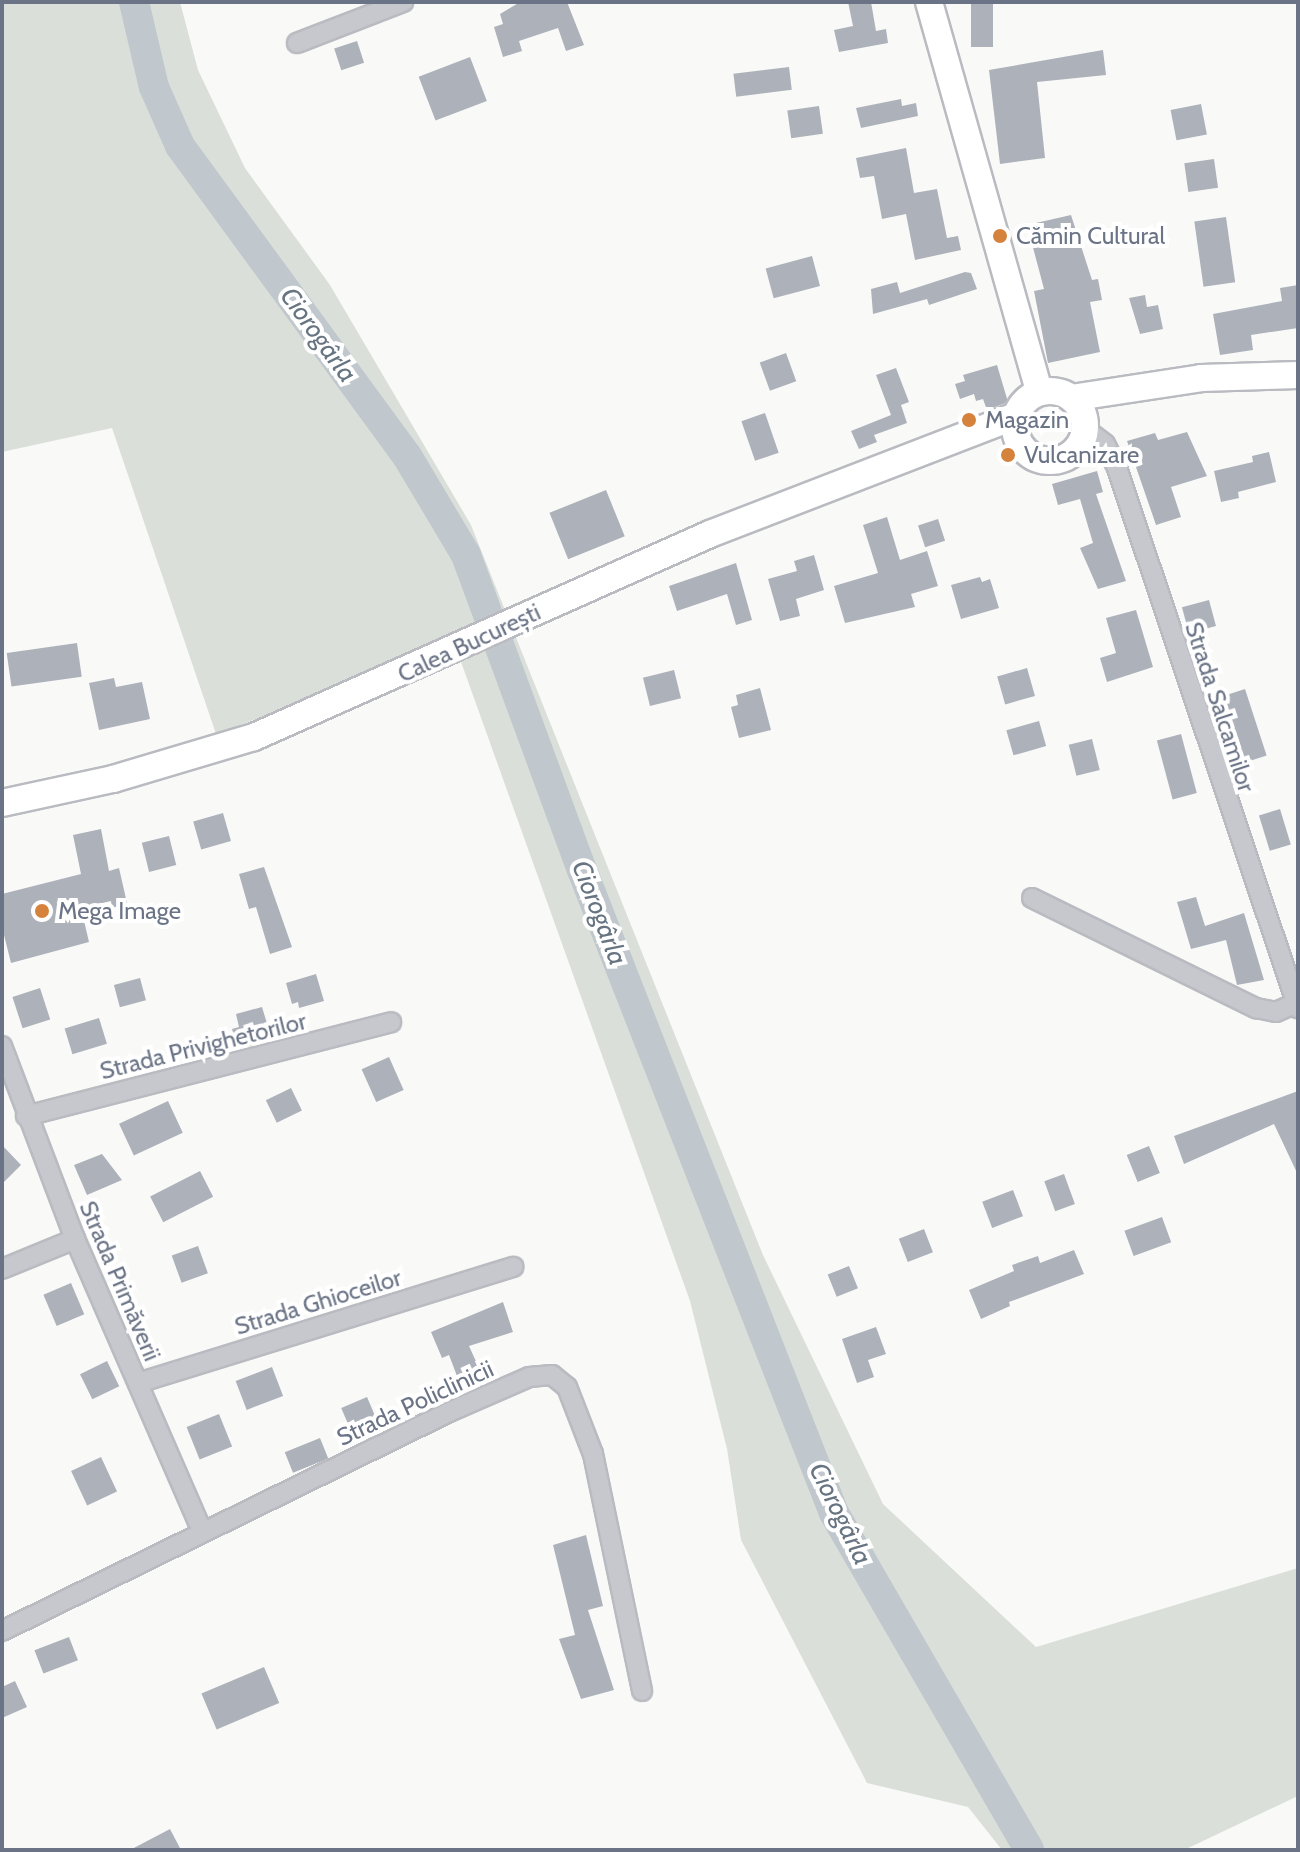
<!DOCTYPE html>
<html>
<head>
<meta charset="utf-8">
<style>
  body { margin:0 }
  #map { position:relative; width:1300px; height:1852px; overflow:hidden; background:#f9faf8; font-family:Cabin,sans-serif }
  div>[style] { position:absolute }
  .green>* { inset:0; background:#dae0d9 }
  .river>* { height:30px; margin:-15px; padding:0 15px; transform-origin:15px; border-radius:15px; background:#c0c7cd }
  .building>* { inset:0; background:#adb1ba; transform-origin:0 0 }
  .roads { filter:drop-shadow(2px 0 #b9bbc1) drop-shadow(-2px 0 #b9bbc1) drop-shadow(0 2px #b9bbc1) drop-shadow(0 -2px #b9bbc1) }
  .minor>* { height:18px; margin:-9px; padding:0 9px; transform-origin:9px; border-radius:9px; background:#c6c8cd }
  .secondary>* { height:26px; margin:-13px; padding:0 13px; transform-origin:13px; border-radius:13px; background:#fff }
  .secondary>.ring { margin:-13px; padding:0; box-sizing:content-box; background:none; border:26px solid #fff; border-radius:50% }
  .dots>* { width:22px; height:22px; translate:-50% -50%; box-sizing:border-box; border:4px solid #fff; border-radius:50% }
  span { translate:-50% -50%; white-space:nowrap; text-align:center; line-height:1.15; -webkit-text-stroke:8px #fff; paint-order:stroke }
  .poi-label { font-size:24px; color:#6b7486 }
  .left { translate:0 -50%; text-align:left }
  .street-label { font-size:24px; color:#6b7486 }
  .water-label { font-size:26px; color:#677481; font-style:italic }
  .frame { position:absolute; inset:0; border:4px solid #6b7486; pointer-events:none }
</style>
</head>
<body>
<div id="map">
  <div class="green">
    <i style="clip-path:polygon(2px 2px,180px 2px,198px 70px,245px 168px,330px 285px,471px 525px,763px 1255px,883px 1504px,1036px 1647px,1298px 1568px,1298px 1796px,1184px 1850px,1002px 1850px,968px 1807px,867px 1783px,741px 1540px,727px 1449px,690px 1301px,451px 634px,333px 690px,216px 734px,112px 428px,2px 452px)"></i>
  </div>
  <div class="river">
    <i style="left:134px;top:2px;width:87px;rotate:76.8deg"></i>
    <i style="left:154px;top:87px;width:64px;rotate:66.2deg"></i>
    <i style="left:180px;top:146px;width:384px;rotate:53.8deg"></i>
    <i style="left:407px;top:456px;width:115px;rotate:59.2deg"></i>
    <i style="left:466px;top:555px;width:336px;rotate:69.8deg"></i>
    <i style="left:582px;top:870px;width:691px;rotate:68.6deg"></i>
    <i style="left:834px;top:1513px;width:389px;rotate:59.9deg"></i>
  </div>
  <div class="building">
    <i style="clip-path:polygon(520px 2px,567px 2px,584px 45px,566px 51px,558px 28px,519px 41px,522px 51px,503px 57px,494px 27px,503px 24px,500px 14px)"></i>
    <i style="clip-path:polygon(848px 2px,871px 2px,876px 31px,886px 29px,888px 43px,839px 52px,834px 30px,853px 26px)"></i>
    <i style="left:971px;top:2px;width:22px;height:45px"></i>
    <i style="left:357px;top:41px;width:23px;height:24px;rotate:72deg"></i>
    <i style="clip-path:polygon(1103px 50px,1106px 75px,1037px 82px,1045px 158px,1000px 164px,989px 70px)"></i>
    <i style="left:470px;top:57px;width:47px;height:55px;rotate:69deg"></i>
    <i style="left:789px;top:67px;width:23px;height:56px;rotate:83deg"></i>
    <i style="clip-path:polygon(901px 99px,902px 106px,916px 103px,918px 116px,861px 128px,856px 108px)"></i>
    <i style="left:1201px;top:104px;width:31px;height:31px;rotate:79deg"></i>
    <i style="left:819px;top:106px;width:28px;height:32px;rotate:82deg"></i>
    <i style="clip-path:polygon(906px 148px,914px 193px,937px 189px,947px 238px,958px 236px,961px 250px,915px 260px,906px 214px,882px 219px,874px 176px,860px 178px,856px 158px)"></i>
    <i style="left:1214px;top:159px;width:29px;height:30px;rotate:82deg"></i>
    <i style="clip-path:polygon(1071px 215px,1092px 280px,1098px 279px,1102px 300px,1090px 302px,1100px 352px,1048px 363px,1034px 291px,1044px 289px,1027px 225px)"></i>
    <i style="left:1226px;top:217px;width:66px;height:32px;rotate:82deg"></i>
    <i style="left:812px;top:256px;width:31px;height:48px;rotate:75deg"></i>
    <i style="clip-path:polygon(965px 272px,971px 273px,977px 289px,929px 305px,927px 299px,873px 314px,871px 289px,897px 282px,900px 293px)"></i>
    <i style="clip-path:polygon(1298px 285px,1298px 328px,1251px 335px,1253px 350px,1220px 355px,1213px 314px,1282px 301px,1280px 288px)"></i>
    <i style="clip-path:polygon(1145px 295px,1147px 307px,1158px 305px,1163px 329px,1140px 334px,1129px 298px)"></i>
    <i style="left:786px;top:353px;width:30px;height:28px;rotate:70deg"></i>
    <i style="clip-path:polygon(997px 365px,1008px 402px,987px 410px,983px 399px,976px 401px,974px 394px,960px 399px,955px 384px,965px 381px,963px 375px)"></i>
    <i style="clip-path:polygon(896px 368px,909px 402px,901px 405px,907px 423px,874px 435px,877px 442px,859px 449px,851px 431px,891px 415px,876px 375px)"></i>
    <i style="left:765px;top:413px;width:42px;height:25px;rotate:71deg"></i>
    <i style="clip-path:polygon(1187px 432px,1207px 476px,1171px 487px,1181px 517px,1156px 525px,1127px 441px,1155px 433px,1158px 440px)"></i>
    <i style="clip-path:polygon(1269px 452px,1276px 482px,1238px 492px,1239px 498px,1221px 502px,1214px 471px,1253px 462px,1252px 456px)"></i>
    <i style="clip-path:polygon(1097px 471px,1103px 492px,1096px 494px,1126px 581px,1098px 589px,1080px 548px,1093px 543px,1080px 499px,1058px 505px,1052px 484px)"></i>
    <i style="left:606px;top:490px;width:50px;height:61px;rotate:68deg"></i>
    <i style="clip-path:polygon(887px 517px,900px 560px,927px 551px,938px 586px,911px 594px,915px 607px,845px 623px,834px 586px,878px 573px,863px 525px)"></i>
    <i style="left:938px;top:519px;width:23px;height:21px;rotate:72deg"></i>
    <i style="clip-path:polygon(814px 555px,824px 590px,796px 599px,800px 616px,780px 621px,768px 579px,797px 571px,794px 561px)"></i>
    <i style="clip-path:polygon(736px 563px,752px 620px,736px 625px,727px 594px,677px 611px,669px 586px)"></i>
    <i style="clip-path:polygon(980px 577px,982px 582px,990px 579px,999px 608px,961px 619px,951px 585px)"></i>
    <i style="left:1209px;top:600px;width:27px;height:28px;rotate:75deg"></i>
    <i style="clip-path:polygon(1136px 610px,1153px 667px,1107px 682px,1100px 658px,1116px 653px,1106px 618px)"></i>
    <i style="left:77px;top:643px;width:34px;height:71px;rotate:82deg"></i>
    <i style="left:1027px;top:668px;width:29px;height:31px;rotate:74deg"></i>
    <i style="left:674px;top:670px;width:29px;height:32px;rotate:76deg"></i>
    <i style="clip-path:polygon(114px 678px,116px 687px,142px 682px,150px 719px,99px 730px,89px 683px)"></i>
    <i style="clip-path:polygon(760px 688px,771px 730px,739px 738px,731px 707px,738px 705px,736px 695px)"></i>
    <i style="left:1245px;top:689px;width:70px;height:22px;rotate:72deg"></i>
    <i style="left:1039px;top:721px;width:26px;height:34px;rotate:74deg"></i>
    <i style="left:1181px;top:734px;width:61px;height:25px;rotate:75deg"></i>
    <i style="left:1092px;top:739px;width:32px;height:24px;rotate:76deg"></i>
    <i style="left:1280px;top:809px;width:37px;height:22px;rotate:73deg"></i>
    <i style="left:223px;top:813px;width:29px;height:31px;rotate:74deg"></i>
    <i style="clip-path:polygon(101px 829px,109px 871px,119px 868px,127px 903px,112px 908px,111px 901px,81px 908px,89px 942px,11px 963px,2px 927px,2px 894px,81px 874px,73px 835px)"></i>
    <i style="left:169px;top:836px;width:30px;height:28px;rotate:76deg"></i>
    <i style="clip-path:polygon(264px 867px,292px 947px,270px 954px,256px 907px,249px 909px,239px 874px)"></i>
    <i style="clip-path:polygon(1196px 897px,1205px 926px,1244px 913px,1264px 980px,1237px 985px,1226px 940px,1191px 949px,1177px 902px)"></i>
    <i style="clip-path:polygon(316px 974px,324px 1001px,299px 1008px,298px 1002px,292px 1004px,286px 983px)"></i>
    <i style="left:140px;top:978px;width:23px;height:27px;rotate:75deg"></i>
    <i style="left:40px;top:988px;width:33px;height:29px;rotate:72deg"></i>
    <i style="clip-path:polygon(262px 1007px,272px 1040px,238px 1049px,232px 1029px,239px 1027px,236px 1014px)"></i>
    <i style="left:99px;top:1018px;width:27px;height:36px;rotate:73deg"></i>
    <i style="left:389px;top:1057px;width:36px;height:30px;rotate:66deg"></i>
    <i style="left:291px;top:1088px;width:25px;height:28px;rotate:64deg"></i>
    <i style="clip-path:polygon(1298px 1091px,1298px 1175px,1274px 1124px,1184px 1164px,1174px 1136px)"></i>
    <i style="left:168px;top:1101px;width:35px;height:54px;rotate:65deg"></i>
    <i style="clip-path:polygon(2px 1145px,21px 1165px,2px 1184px)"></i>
    <i style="left:1149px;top:1146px;width:29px;height:24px;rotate:68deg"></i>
    <i style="clip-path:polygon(102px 1154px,122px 1180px,87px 1195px,74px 1165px)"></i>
    <i style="left:200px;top:1171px;width:29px;height:56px;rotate:63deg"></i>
    <i style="left:1064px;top:1174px;width:32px;height:21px;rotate:70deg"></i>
    <i style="left:1013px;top:1190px;width:28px;height:33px;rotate:69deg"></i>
    <i style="left:1162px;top:1217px;width:27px;height:40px;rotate:70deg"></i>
    <i style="left:924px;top:1229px;width:25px;height:27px;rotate:69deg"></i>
    <i style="left:198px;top:1246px;width:29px;height:28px;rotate:70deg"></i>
    <i style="clip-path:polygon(1074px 1250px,1084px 1274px,1009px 1302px,1010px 1306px,981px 1319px,969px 1290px,1014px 1271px,1012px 1265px,1038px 1256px,1040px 1263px)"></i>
    <i style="left:849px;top:1266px;width:24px;height:23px;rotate:68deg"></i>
    <i style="left:71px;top:1283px;width:34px;height:30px;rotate:67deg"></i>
    <i style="clip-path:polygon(503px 1302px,513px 1332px,469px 1346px,479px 1368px,457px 1376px,449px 1355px,442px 1358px,431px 1332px)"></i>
    <i style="clip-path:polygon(876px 1327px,886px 1354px,868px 1360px,874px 1377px,857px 1383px,842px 1339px)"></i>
    <i style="left:107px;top:1361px;width:28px;height:30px;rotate:64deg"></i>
    <i style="left:272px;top:1367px;width:31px;height:39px;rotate:69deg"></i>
    <i style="left:367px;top:1397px;width:30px;height:28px;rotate:67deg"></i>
    <i style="left:219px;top:1414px;width:35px;height:35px;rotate:68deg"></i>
    <i style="left:320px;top:1438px;width:22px;height:38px;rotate:68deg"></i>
    <i style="left:101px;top:1457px;width:38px;height:33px;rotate:65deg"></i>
    <i style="clip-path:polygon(586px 1535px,603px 1606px,588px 1610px,614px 1690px,581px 1699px,559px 1639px,575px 1635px,553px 1545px)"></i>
    <i style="left:69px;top:1637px;width:25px;height:37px;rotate:69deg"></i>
    <i style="left:264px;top:1667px;width:39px;height:68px;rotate:67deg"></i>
    <i style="clip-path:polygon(15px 1681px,27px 1707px,2px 1718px,2px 1687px)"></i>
    <i style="clip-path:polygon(170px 1829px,181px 1850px,130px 1850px)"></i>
  </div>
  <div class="roads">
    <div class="minor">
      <i style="left:297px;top:43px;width:114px;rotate:-21.1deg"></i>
      <i style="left:1085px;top:429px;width:25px;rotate:37deg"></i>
      <i style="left:1105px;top:444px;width:27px;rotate:63deg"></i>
      <i style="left:1117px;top:468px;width:570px;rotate:71.47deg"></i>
      <i style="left:1032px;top:898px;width:250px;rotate:26.2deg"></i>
      <i style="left:1256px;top:1008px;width:20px;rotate:11deg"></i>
      <i style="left:1276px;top:1012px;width:22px;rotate:-24deg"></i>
      <i style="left:2px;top:1046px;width:206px;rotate:69.3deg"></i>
      <i style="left:75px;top:1239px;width:318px;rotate:66.5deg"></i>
      <i style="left:26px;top:1116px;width:377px;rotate:-14.4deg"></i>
      <i style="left:2px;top:1269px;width:79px;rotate:-22.3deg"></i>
      <i style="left:138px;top:1383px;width:393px;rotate:-17.2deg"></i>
      <i style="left:2px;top:1631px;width:498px;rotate:-26.1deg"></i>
      <i style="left:449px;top:1412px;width:87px;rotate:-23.6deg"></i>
      <i style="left:529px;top:1377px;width:23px;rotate:-5deg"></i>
      <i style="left:552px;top:1375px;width:19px;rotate:39deg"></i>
      <i style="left:567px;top:1387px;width:72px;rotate:68.8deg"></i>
      <i style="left:593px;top:1454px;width:242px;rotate:78.3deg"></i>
    </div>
    <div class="secondary">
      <i style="left:929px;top:2px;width:405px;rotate:74.2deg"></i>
      <i class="ring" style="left:1015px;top:391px;width:44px;height:44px"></i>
      <i style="left:1071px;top:398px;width:132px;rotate:-8.7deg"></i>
      <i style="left:1201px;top:378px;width:97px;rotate:-1.8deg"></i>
      <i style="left:2px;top:803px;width:114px;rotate:-12.2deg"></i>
      <i style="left:113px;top:779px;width:147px;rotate:-16.6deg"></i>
      <i style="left:254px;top:737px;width:499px;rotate:-24deg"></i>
      <i style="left:710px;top:534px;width:328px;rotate:-21.1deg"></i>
    </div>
  </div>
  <div class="dots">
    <i style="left:1000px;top:236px;background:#d5823c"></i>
    <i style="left:969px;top:420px;background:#d5823c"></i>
    <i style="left:1008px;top:455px;background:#d5823c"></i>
    <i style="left:42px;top:911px;background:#d5823c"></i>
  </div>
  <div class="poi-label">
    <span class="left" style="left:1016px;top:236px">Cămin Cultural</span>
    <span class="left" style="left:985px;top:420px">Magazin</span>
    <span class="left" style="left:1024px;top:455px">Vulcanizare</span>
    <span class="left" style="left:58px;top:911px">Mega Image</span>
  </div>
  <div class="street-label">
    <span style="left:469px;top:643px;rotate:-25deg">Calea București</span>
    <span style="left:1220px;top:707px;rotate:72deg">Strada Salcamilor</span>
    <span style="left:203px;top:1046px;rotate:-14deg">Strada Privighetorilor</span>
    <span style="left:120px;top:1281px;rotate:67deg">Strada Primăverii</span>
    <span style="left:318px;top:1302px;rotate:-17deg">Strada Ghioceilor</span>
    <span style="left:415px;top:1403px;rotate:-25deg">Strada Policlinicii</span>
  </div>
  <div class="water-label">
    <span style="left:318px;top:335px;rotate:54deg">Ciorogârla</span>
    <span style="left:599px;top:913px;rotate:69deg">Ciorogârla</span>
    <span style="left:840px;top:1514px;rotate:64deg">Ciorogârla</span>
  </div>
  <div class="frame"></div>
</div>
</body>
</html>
